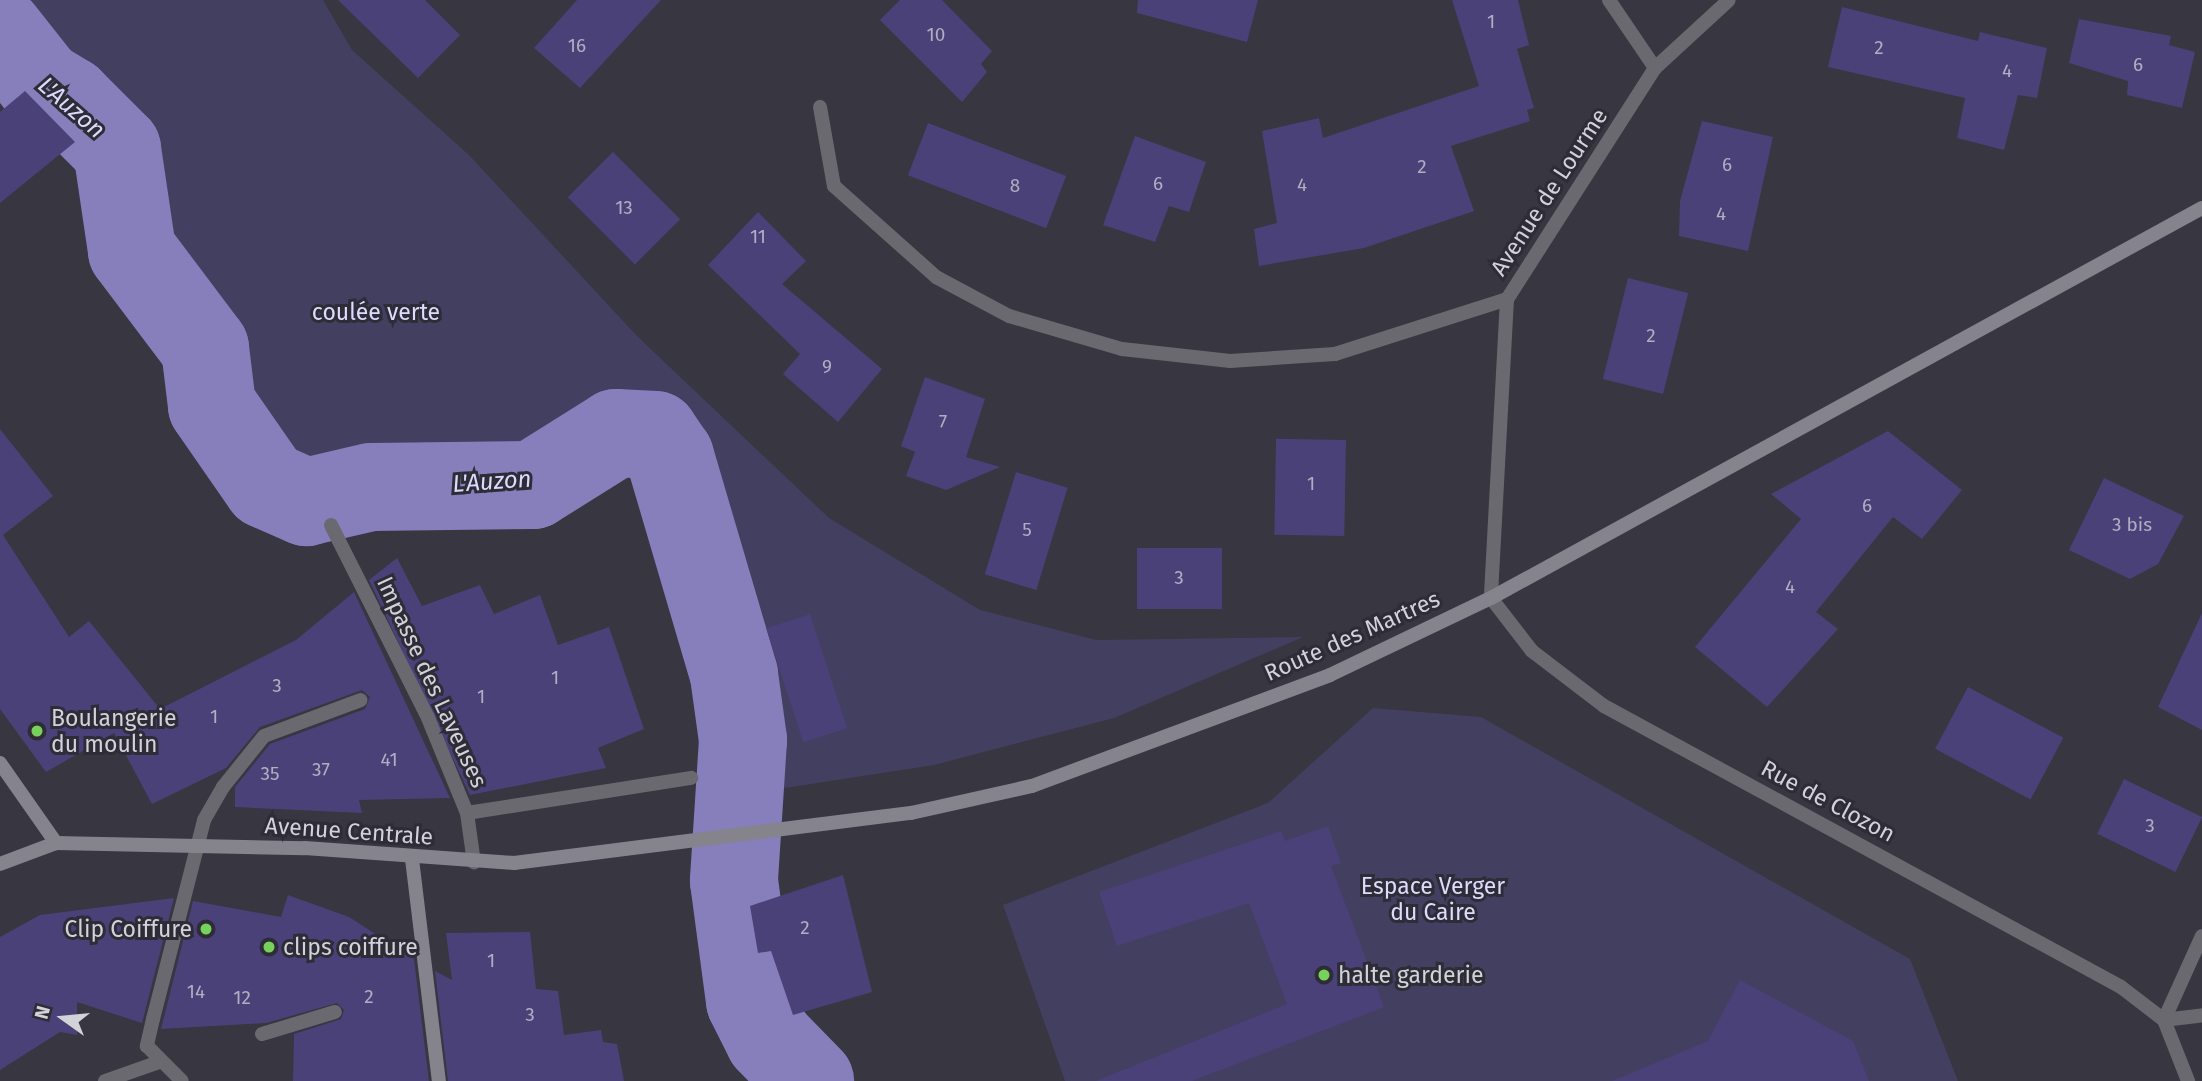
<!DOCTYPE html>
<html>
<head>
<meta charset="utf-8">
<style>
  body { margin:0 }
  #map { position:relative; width:2202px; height:1081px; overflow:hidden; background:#373641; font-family:"Fira Sans",sans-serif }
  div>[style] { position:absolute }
  .green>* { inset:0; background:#433f60 }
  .river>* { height:88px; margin:-44px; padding:0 44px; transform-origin:44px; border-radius:44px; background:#867fbc }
  .building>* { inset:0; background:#4a4179; transform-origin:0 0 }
  .lane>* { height:14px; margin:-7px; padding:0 7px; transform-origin:7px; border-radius:7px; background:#69696f }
  .street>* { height:14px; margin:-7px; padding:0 7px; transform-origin:7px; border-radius:7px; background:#69696f }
  .secondary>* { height:14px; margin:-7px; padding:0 7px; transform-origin:7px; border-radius:7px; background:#85848d }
  .dots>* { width:19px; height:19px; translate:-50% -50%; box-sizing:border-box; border:4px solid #2d2c37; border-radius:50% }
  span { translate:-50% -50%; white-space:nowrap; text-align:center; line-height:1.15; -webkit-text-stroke:6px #2d2c37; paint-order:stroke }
  .number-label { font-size:19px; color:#b0aec1 }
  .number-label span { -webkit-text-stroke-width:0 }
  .street-label { font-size:23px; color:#d2d2d9 }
  .park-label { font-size:23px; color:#dedbff }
  .poi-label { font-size:23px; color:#d2d2d9 }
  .left { translate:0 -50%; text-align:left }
  .right { translate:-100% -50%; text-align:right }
  .water-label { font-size:24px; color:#dddafe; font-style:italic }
  .north { position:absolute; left:28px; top:983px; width:70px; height:70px; -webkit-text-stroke:5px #2d2c37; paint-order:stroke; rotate:285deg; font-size:19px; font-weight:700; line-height:28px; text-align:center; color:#d2d2d9 }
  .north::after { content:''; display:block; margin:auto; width:24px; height:32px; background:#d2d2d9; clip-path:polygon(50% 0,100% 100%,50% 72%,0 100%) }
</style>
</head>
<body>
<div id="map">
  <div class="green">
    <i style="clip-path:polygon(0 0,323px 0,352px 50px,469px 155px,637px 336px,829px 518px,980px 610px,1096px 640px,1303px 637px,1114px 718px,934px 765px,772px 790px,705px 505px,655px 435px,616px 433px,533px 485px,371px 487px,306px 502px,267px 485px,212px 406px,205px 348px,132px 251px,117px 148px,27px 70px,0 35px)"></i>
    <i style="clip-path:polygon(1373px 708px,1481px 717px,1910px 959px,1958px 1081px,1065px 1081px,1003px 905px,1268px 803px)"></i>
  </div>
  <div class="river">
    <i style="left:0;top:32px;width:66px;rotate:51.7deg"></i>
    <i style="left:41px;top:84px;width:33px;rotate:31deg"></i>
    <i style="left:69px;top:101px;width:68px;rotate:45deg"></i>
    <i style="left:117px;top:149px;width:103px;rotate:81.6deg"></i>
    <i style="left:132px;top:251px;width:121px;rotate:53deg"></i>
    <i style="left:205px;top:348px;width:58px;rotate:83.1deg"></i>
    <i style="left:212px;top:406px;width:96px;rotate:55.2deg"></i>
    <i style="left:267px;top:485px;width:43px;rotate:23.6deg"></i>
    <i style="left:306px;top:502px;width:67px;rotate:-13deg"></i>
    <i style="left:371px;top:487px;width:162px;rotate:-0.7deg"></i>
    <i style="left:533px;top:485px;width:98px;rotate:-32.1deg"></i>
    <i style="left:616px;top:433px;width:39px;rotate:3deg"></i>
    <i style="left:655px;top:435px;width:27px;rotate:56deg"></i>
    <i style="left:670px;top:457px;width:227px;rotate:73.6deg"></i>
    <i style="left:734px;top:675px;width:66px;rotate:82.1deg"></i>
    <i style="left:743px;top:740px;width:141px;rotate:93.7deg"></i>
    <i style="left:734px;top:881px;width:121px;rotate:82.4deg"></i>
    <i style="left:750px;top:1001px;width:42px;rotate:63.4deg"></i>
    <i style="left:769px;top:1039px;width:59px;rotate:45.7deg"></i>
  </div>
  <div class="building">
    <i style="clip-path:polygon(338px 0,425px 0,460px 35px,418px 78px)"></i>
    <i style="clip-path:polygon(577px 0,661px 0,580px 88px,534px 48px)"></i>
    <i style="clip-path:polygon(900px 0,942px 0,992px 51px,981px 64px,987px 72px,962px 102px,880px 20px)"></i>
    <i style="clip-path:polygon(1138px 0,1258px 0,1247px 42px,1137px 13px)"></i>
    <i style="clip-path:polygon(1452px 0,1518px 0,1529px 45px,1517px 49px,1534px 108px,1527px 110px,1530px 121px,1451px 146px,1474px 211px,1364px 248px,1259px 266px,1254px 229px,1277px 223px,1262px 131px,1319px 118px,1323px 138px,1479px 86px)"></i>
    <i style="clip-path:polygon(1842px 7px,1978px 41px,1980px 32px,2047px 48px,2037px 98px,2018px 95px,2004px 150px,1957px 138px,1965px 98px,1828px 67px)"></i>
    <i style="clip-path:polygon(2079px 19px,2171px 36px,2169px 45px,2195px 52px,2182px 108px,2127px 95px,2128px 81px,2069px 63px)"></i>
    <i style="clip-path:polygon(25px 91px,75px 142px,0 203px,0 112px)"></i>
    <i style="clip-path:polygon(1702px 121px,1773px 137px,1748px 251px,1679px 236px,1680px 201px)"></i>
    <i style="left:928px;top:123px;width:148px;height:56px;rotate:21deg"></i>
    <i style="clip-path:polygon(1135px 136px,1206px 162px,1189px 212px,1169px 206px,1155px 242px,1103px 225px)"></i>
    <i style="left:613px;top:152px;width:95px;height:64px;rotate:45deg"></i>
    <i style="clip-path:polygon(758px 212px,806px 261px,782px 284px,882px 369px,838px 422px,783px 374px,800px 354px,708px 265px)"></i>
    <i style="left:1628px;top:278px;width:62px;height:104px;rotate:14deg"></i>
    <i style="clip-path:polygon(925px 377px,985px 399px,966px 457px,1000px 467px,946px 490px,906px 476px,915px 452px,901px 446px)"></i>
    <i style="clip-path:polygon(0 429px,53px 496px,3px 535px,69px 637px,89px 621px,160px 709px,296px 640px,354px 592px,450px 798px,359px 800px,362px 813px,235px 807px,235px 787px,270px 744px,365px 709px,370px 697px,362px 690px,260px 727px,226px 768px,152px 804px,114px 733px,46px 772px,0 709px)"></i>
    <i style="clip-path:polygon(1888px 431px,1962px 490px,1922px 539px,1893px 517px,1816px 612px,1838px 629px,1767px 707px,1695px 647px,1801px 519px,1771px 494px)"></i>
    <i style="left:1346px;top:440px;width:96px;height:70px;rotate:91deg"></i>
    <i style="left:1016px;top:472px;width:54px;height:107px;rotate:17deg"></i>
    <i style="clip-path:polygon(2104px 478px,2184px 516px,2158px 564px,2130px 579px,2069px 550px)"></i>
    <i style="left:1137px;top:548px;width:85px;height:61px"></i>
    <i style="clip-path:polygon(397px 558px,422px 606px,480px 585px,494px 614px,540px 595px,558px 645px,609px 627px,644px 729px,598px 748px,606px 768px,470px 795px,369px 580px)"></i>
    <i style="clip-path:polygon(2202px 613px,2202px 730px,2158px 707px)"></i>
    <i style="left:810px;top:614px;width:120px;height:46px;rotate:72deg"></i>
    <i style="left:1968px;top:687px;width:108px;height:70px;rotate:28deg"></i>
    <i style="left:2124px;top:779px;width:87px;height:61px;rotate:26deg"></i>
    <i style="clip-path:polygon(1328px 826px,1341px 863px,1331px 866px,1384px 1007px,1192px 1081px,1096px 1081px,1287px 1004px,1249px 903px,1117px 946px,1099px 892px,1281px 831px,1285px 841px)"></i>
    <i style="clip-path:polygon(843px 875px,872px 992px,793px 1015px,771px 951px,758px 953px,750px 906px)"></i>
    <i style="clip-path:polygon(288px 895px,349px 917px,414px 959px,429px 1081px,293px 1081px,294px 1034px,341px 1019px,344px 1010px,337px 1003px,266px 1023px,161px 1029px,193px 901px,281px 917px)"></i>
    <i style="clip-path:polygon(174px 898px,142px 1023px,77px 1002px,77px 1035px,60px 1032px,0 1070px,0 937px,40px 915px)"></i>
    <i style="clip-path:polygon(530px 932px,536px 989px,558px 991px,564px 1035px,601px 1030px,603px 1042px,617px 1044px,624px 1081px,448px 1081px,435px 971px,452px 980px,446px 933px)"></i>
    <i style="clip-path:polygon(1740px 980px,1853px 1041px,1869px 1081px,1612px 1081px,1708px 1041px)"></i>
  </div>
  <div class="lane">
    <i style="left:153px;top:1019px;width:28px;rotate:103deg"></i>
    <i style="left:147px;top:1046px;width:49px;rotate:45deg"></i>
    <i style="left:105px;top:1081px;width:60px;rotate:-19.3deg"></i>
  </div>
  <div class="street">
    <i style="left:1609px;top:0;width:82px;rotate:55.9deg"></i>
    <i style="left:1655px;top:68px;width:274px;rotate:122.6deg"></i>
    <i style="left:1507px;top:299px;width:299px;rotate:93.1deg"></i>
    <i style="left:1491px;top:598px;width:67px;rotate:52.3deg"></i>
    <i style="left:1532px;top:651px;width:91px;rotate:37.4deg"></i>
    <i style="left:1604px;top:706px;width:588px;rotate:28.52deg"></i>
    <i style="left:2121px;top:987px;width:54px;rotate:37.5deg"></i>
    <i style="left:2164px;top:1020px;width:66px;rotate:68.5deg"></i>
    <i style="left:1655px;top:68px;width:100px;rotate:-42.6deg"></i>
    <i style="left:820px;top:107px;width:80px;rotate:80deg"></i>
    <i style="left:834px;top:186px;width:137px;rotate:41.7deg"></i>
    <i style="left:936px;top:277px;width:83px;rotate:28.1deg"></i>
    <i style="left:1009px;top:316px;width:118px;rotate:16.3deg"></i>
    <i style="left:1122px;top:349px;width:109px;rotate:6.3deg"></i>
    <i style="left:1230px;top:361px;width:105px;rotate:-3.8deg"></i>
    <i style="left:1335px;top:354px;width:181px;rotate:-17.7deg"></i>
    <i style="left:331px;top:525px;width:216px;rotate:63.3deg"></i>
    <i style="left:428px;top:718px;width:103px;rotate:67.7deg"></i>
    <i style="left:467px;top:813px;width:50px;rotate:82deg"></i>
    <i style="left:467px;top:813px;width:227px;rotate:-8.9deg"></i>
    <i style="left:153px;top:1019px;width:205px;rotate:-75.6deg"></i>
    <i style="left:204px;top:820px;width:38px;rotate:-60deg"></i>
    <i style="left:223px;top:787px;width:65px;rotate:-51.2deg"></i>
    <i style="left:264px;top:736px;width:103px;rotate:-20.4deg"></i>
    <i style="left:2164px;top:1020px;width:92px;rotate:-65.7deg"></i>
    <i style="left:2164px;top:1020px;width:38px;rotate:-7deg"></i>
    <i style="left:262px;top:1034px;width:76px;rotate:-16.8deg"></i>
  </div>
  <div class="secondary">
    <i style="left:0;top:763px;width:98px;rotate:55deg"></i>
    <i style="left:412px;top:859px;width:224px;rotate:83.1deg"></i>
    <i style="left:0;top:864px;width:60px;rotate:-20.6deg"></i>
    <i style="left:56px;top:843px;width:249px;rotate:1.2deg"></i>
    <i style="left:305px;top:848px;width:210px;rotate:4.1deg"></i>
    <i style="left:514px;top:863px;width:400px;rotate:-7.2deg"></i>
    <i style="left:911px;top:813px;width:124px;rotate:-12.6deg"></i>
    <i style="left:1032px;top:786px;width:318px;rotate:-20.4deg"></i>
    <i style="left:1330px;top:675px;width:178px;rotate:-25.6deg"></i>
    <i style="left:1491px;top:598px;width:811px;rotate:-28.75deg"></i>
  </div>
  <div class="dots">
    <i style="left:37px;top:731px;background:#76d25a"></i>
    <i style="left:206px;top:929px;background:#76d25a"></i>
    <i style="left:269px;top:947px;background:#76d25a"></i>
    <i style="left:1324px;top:975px;background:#76d25a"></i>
  </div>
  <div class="number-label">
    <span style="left:1491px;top:22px">1</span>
    <span style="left:936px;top:35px">10</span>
    <span style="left:577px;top:46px">16</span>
    <span style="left:1879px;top:48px">2</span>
    <span style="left:2138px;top:65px">6</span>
    <span style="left:2007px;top:71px">4</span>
    <span style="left:1727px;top:165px">6</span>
    <span style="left:1422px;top:167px">2</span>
    <span style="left:1158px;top:184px">6</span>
    <span style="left:1302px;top:185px">4</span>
    <span style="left:1015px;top:186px">8</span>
    <span style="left:624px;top:208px">13</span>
    <span style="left:1721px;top:214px">4</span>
    <span style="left:758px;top:237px">11</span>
    <span style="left:1651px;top:336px">2</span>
    <span style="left:827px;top:367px">9</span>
    <span style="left:943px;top:422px">7</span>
    <span style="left:1311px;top:484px">1</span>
    <span style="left:1867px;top:506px">6</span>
    <span style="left:2132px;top:525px">3 bis</span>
    <span style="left:1027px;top:530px">5</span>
    <span style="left:1179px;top:578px">3</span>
    <span style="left:1790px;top:587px">4</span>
    <span style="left:555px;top:678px">1</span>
    <span style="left:277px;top:686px">3</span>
    <span style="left:481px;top:697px">1</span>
    <span style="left:214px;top:717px">1</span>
    <span style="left:389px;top:760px">41</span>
    <span style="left:321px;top:770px">37</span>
    <span style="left:270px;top:774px">35</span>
    <span style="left:2150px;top:826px">3</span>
    <span style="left:805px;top:928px">2</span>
    <span style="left:491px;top:961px">1</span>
    <span style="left:196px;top:992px">14</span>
    <span style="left:369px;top:997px">2</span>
    <span style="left:242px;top:998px">12</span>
    <span style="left:530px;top:1015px">3</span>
  </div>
  <div class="street-label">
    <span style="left:1549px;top:192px;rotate:-57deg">Avenue de Lourme</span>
    <span style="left:1352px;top:636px;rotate:-24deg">Route des Martres</span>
    <span style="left:432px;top:682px;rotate:65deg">Impasse des Laveuses</span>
    <span style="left:1828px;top:801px;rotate:28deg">Rue de Clozon</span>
    <span style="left:349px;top:831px;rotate:4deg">Avenue Centrale</span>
  </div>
  <div class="park-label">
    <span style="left:376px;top:312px">coulée verte</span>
    <span style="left:1433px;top:899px">Espace Verger<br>du Caire</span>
  </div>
  <div class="poi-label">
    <span class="left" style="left:51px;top:731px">Boulangerie<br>du moulin</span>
    <span class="right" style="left:192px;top:929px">Clip Coiffure</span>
    <span class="left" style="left:283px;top:947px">clips coiffure</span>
    <span class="left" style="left:1338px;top:975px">halte garderie</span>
  </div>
  <div class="water-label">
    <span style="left:71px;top:108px;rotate:41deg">L'Auzon</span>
    <span style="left:492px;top:482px;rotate:-4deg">L'Auzon</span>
  </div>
  <div class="north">N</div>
</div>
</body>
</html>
